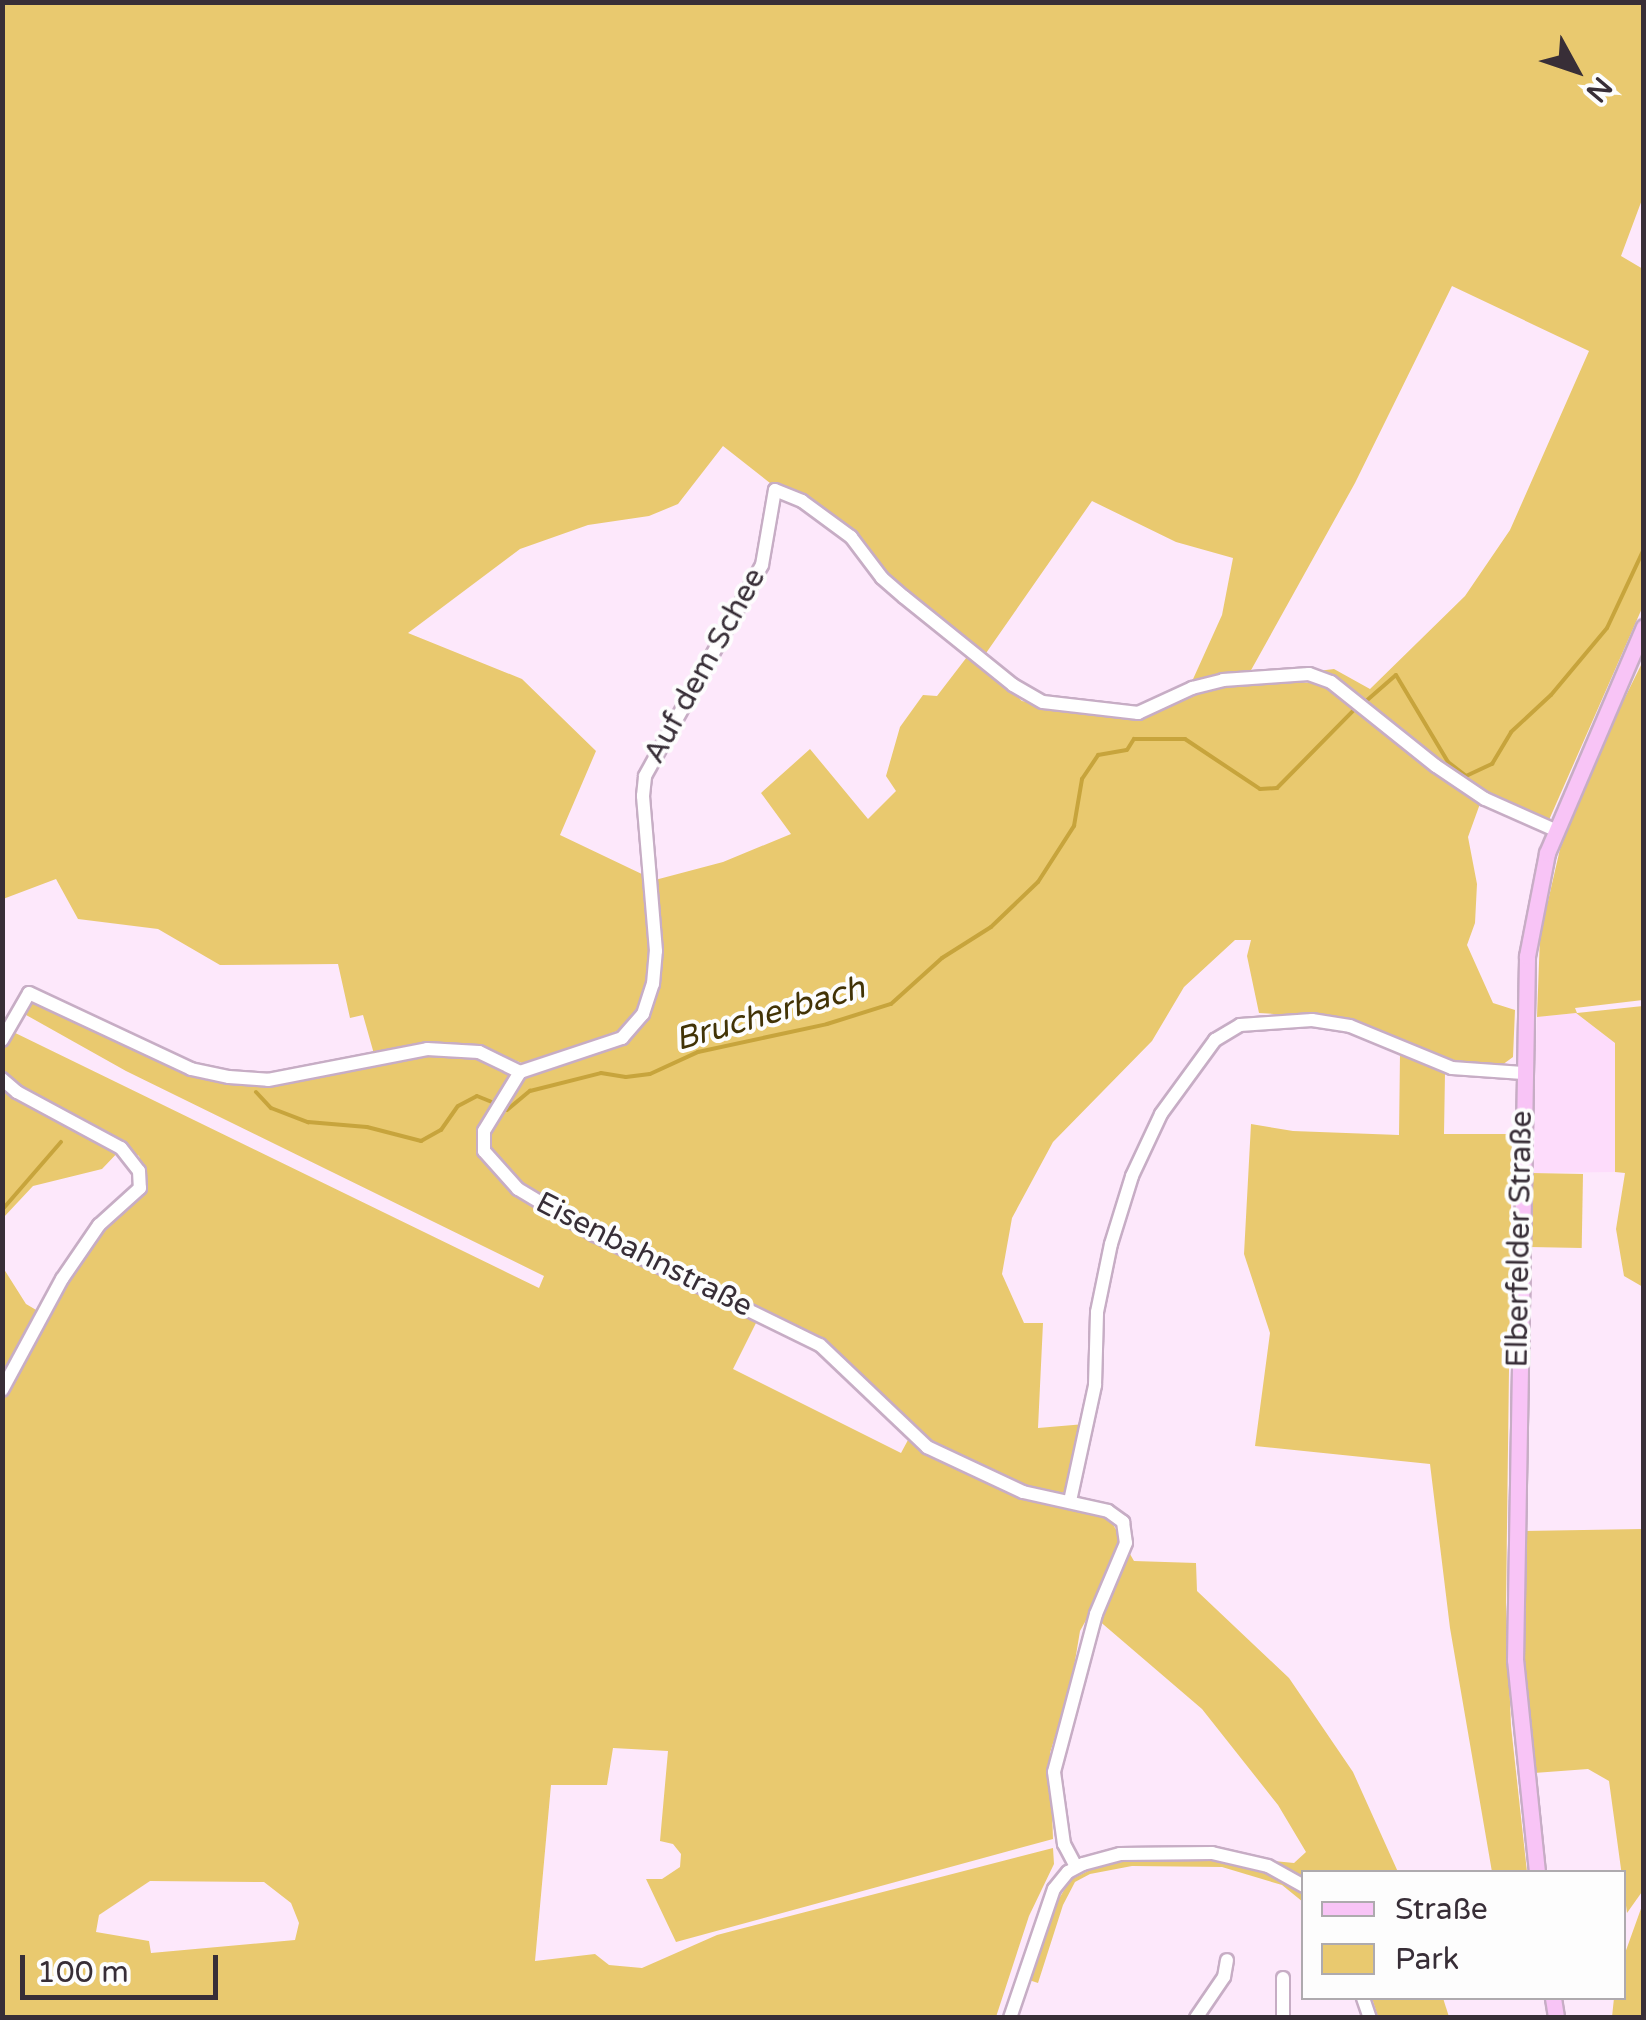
<!DOCTYPE html>
<html>
<head>
<meta charset="utf-8">
<style>
  body { margin:0 }
  #map { position:relative; width:1646px; height:2020px; overflow:hidden; background:#fde8fb; font-family:"Varela Round",sans-serif }
  div>[style] { position:absolute }
  .built>* { inset:0; background:#fddcfb }
  .green>* { inset:0; background:#e9c96f; transform-origin:0 0 }
  .stream>* { height:4px; margin:-2px; padding:0 2px; transform-origin:2px; border-radius:2px; background:#c7a43c }
  .roads { filter:drop-shadow(2px 0 #c7adc5) drop-shadow(-2px 0 #c7adc5) drop-shadow(0 2px #c7adc5) drop-shadow(0 -2px #c7adc5) }
  .minor>* { height:12px; margin:-6px; padding:0 6px; transform-origin:6px; border-radius:6px; background:#fff }
  .major>* { height:15px; margin:-7.5px; padding:0 7.5px; transform-origin:7.5px; border-radius:7.5px; background:#f8c4f6 }
  span { translate:-50% -50%; white-space:nowrap; text-align:center; line-height:1.15; -webkit-text-stroke:8px #fdfdfd; paint-order:stroke }
  .street-label { font-size:30px; color:#382e37 }
  .water-label { font-size:32px; color:#423306; font-style:italic }
  .frame { position:absolute; inset:0; border:5px solid #382e37; pointer-events:none }
  .legend { position:absolute; left:1301px; top:1870px; width:325px; height:130px; box-sizing:border-box; background:#fdfdfd; border:2px solid #aeaaae; margin:0; padding:12px 18px; list-style:none; font-size:30px; color:#382e37 }
  .legend li { display:flex; align-items:center; gap:20px; height:50px }
  .legend b { width:50px; border:2px solid #aeaaae }
  .north { position:absolute; left:1526px; top:20px; width:100px; height:100px; -webkit-text-stroke:8px #fdfdfd; paint-order:stroke; rotate:130deg; font-size:28px; font-weight:700; line-height:40px; text-align:center; color:#382e37 }
  .north::after { content:''; display:block; margin:auto; width:35px; height:45px; background:#382e37; clip-path:polygon(50% 0,100% 100%,50% 72%,0 100%) }
  .scale { position:absolute; left:20px; top:1955px; width:198px; height:45px; box-sizing:border-box; border:5px solid #382e37; border-top:0; padding-left:12px; font-size:30px; line-height:35px; white-space:nowrap; color:#382e37; -webkit-text-stroke:8px #fdfdfd; paint-order:stroke }
</style>
</head>
<body>
<div id="map">
  <div class="built">
    <i style="clip-path:polygon(1576px 1013px,1615px 1043px,1615px 1172px,1532px 1173px,1537px 1017px)"></i>
  </div>
  <div class="green">
    <i style="clip-path:polygon(3px 3px,1643px 3px,1643px 197px,1621px 256px,1643px 269px,1643px 606px,1549px 820px,1485px 795px,1318px 671px,1334px 669px,1370px 689px,1465px 596px,1510px 530px,1589px 351px,1452px 286px,1355px 483px,1250px 672px,1189px 688px,1222px 615px,1233px 558px,1176px 542px,1092px 501px,984px 656px,890px 580px,853px 534px,784px 494px,723px 446px,678px 504px,649px 516px,588px 525px,520px 549px,408px 633px,522px 679px,596px 751px,560px 835px,646px 876px,652px 952px,643px 998px,623px 1029px,525px 1064px,479px 1048px,374px 1054px,363px 1015px,350px 1018px,338px 964px,220px 965px,158px 929px,78px 919px,56px 879px,3px 899px)"></i>
    <i style="clip-path:polygon(evenodd,970px 653px,1022px 701px,1107px 717px,1162px 710px,1222px 684px,1272px 679px,1329px 685px,1421px 764px,1481px 801px,1468px 837px,1477px 884px,1475px 923px,1467px 945px,1493px 1003px,1515px 1010px,1513px 1057px,1502px 1065px,1454px 1060px,1339px 1018px,1259px 1013px,1247px 956px,1251px 940px,1235px 940px,1184px 987px,1152px 1041px,1053px 1142px,1012px 1218px,1002px 1274px,1024px 1323px,1043px 1323px,1038px 1428px,1085px 1424px,1066px 1493px,1025px 1487px,928px 1442px,841px 1356px,819px 1340px,704px 1281px,696px 1291px,757px 1321px,733px 1369px,901px 1453px,908px 1440px,1019px 1495px,1088px 1509px,1111px 1521px,1134px 1561px,1196px 1563px,1197px 1591px,1289px 1678px,1353px 1772px,1398px 1872px,1304px 1872px,1303px 1877px,1274px 1861px,1294px 1863px,1306px 1852px,1278px 1805px,1202px 1709px,1090px 1613px,1080px 1631px,1071px 1685px,1050px 1753px,1053px 1839px,676px 1942px,646px 1879px,662px 1879px,680px 1867px,681px 1854px,673px 1844px,660px 1841px,668px 1751px,613px 1748px,607px 1785px,551px 1785px,535px 1961px,595px 1954px,609px 1965px,642px 1968px,717px 1935px,1053px 1848px,1054px 1864px,1029px 1916px,996px 2017px,3px 2017px,2px 1266px,26px 1304px,43px 1314px,103px 1227px,133px 1198px,145px 1176px,139px 1156px,123px 1147px,102px 1169px,33px 1186px,3px 1218px,3px 1027px,539px 1288px,544px 1276px,126px 1071px,19px 1011px,33px 999px,192px 1073px,267px 1085px,427px 1050px,475px 1054px,502px 1066px,513px 1076px,482px 1129px,481px 1153px,515px 1191px,571px 1226px,576px 1218px,544px 1201px,505px 1169px,490px 1150px,489px 1137px,499px 1112px,530px 1073px,620px 1040px,643px 1018px,659px 951px,655px 880px,723px 862px,791px 834px,761px 793px,810px 749px,868px 819px,896px 791px,886px 776px,900px 727px,923px 695px,937px 696px,970px 653px,150px 1881px,264px 1882px,291px 1903px,299px 1923px,295px 1940px,151px 1953px,149px 1941px,96px 1932px,99px 1915px,150px 1881px)"></i>
    <i style="clip-path:polygon(1643px 661px,1643px 1000px,1575px 1008px,1577px 1013px,1643px 1006px,1643px 1287px,1624px 1276px,1616px 1229px,1625px 1173px,1615px 1172px,1615px 1043px,1576px 1013px,1537px 1017px,1540px 936px,1560px 849px,1603px 742px)"></i>
    <i style="clip-path:polygon(1400px 1053px,1445px 1073px,1444px 1134px,1512px 1134px,1506px 1605px,1511px 1726px,1527px 1872px,1492px 1872px,1450px 1628px,1430px 1464px,1255px 1446px,1270px 1333px,1244px 1254px,1251px 1124px,1293px 1131px,1399px 1135px)"></i>
    <i style="left:1532px;top:1173px;width:51px;height:74px;rotate:1deg"></i>
    <i style="clip-path:polygon(1643px 1529px,1644px 1889px,1627px 1913px,1609px 1781px,1588px 1769px,1534px 1773px,1523px 1637px,1524px 1531px)"></i>
    <i style="clip-path:polygon(1205px 1859px,1274px 1875px,1303px 1894px,1303px 1902px,1282px 1885px,1222px 1867px,1132px 1866px,1090px 1874px,1075px 1882px,1063px 1905px,1038px 1983px,1029px 1980px,1054px 1907px,1070px 1880px,1098px 1866px,1128px 1861px)"></i>
    <i style="clip-path:polygon(1643px 1903px,1643px 2017px,1612px 2017px,1614px 1998px,1624px 1998px,1624px 1956px)"></i>
    <i style="clip-path:polygon(1372px 1998px,1443px 1998px,1449px 2017px,1378px 2017px)"></i>
  </div>
  <div class="stream">
    <i style="left:1365px;top:702px;width:41px;rotate:-41.1deg"></i>
    <i style="left:1396px;top:675px;width:101px;rotate:59.1deg"></i>
    <i style="left:1448px;top:762px;width:23px;rotate:38deg"></i>
    <i style="left:1466px;top:776px;width:29px;rotate:-25deg"></i>
    <i style="left:1492px;top:764px;width:37px;rotate:-59deg"></i>
    <i style="left:1511px;top:732px;width:54px;rotate:-42.8deg"></i>
    <i style="left:1551px;top:695px;width:87px;rotate:-50.1deg"></i>
    <i style="left:1607px;top:628px;width:87px;rotate:-64.9deg"></i>
    <i style="left:256px;top:1092px;width:22px;rotate:47deg"></i>
    <i style="left:271px;top:1108px;width:40px;rotate:21deg"></i>
    <i style="left:308px;top:1122px;width:59px;rotate:4.8deg"></i>
    <i style="left:367px;top:1127px;width:56px;rotate:14.5deg"></i>
    <i style="left:421px;top:1141px;width:23px;rotate:-29deg"></i>
    <i style="left:441px;top:1130px;width:29px;rotate:-55deg"></i>
    <i style="left:458px;top:1106px;width:21px;rotate:-28deg"></i>
    <i style="left:477px;top:1096px;width:16px;rotate:22deg"></i>
    <i style="left:507px;top:1110px;width:30px;rotate:-40deg"></i>
    <i style="left:530px;top:1091px;width:73px;rotate:-14.2deg"></i>
    <i style="left:601px;top:1073px;width:25px;rotate:9deg"></i>
    <i style="left:626px;top:1077px;width:24px;rotate:-7deg"></i>
    <i style="left:650px;top:1074px;width:53px;rotate:-24.6deg"></i>
    <i style="left:698px;top:1052px;width:132px;rotate:-12.2deg"></i>
    <i style="left:827px;top:1024px;width:67px;rotate:-17.4deg"></i>
    <i style="left:891px;top:1004px;width:69px;rotate:-42deg"></i>
    <i style="left:942px;top:958px;width:58px;rotate:-32.3deg"></i>
    <i style="left:991px;top:927px;width:65px;rotate:-43.8deg"></i>
    <i style="left:1038px;top:882px;width:67px;rotate:-57.3deg"></i>
    <i style="left:1074px;top:826px;width:48px;rotate:-80.3deg"></i>
    <i style="left:1082px;top:779px;width:29px;rotate:-56deg"></i>
    <i style="left:1098px;top:755px;width:29px;rotate:-10deg"></i>
    <i style="left:1127px;top:750px;width:13px;rotate:-58deg"></i>
    <i style="left:1134px;top:739px;width:51px"></i>
    <i style="left:1185px;top:739px;width:90px;rotate:33.7deg"></i>
    <i style="left:1260px;top:789px;width:17px;rotate:-3deg"></i>
    <i style="left:1277px;top:788px;width:110px;rotate:-45.4deg"></i>
    <i style="left:2px;top:1210px;width:90px;rotate:-49.1deg"></i>
  </div>
  <div class="roads">
    <div class="minor">
      <i style="left:2px;top:1040px;width:54px;rotate:-60.1deg"></i>
      <i style="left:29px;top:993px;width:179px;rotate:25.1deg"></i>
      <i style="left:191px;top:1069px;width:39px;rotate:12deg"></i>
      <i style="left:229px;top:1077px;width:39px;rotate:4deg"></i>
      <i style="left:268px;top:1080px;width:162px;rotate:-11deg"></i>
      <i style="left:427px;top:1049px;width:52px;rotate:3.3deg"></i>
      <i style="left:479px;top:1052px;width:46px;rotate:26deg"></i>
      <i style="left:520px;top:1072px;width:108px;rotate:-18.4deg"></i>
      <i style="left:622px;top:1038px;width:32px;rotate:-49deg"></i>
      <i style="left:643px;top:1014px;width:32px;rotate:-72deg"></i>
      <i style="left:653px;top:984px;width:33px;rotate:-85deg"></i>
      <i style="left:656px;top:951px;width:156px;rotate:-94.8deg"></i>
      <i style="left:643px;top:796px;width:20px;rotate:-84deg"></i>
      <i style="left:645px;top:776px;width:241px;rotate:-61deg"></i>
      <i style="left:762px;top:565px;width:76px;rotate:-80.2deg"></i>
      <i style="left:775px;top:490px;width:29px;rotate:22deg"></i>
      <i style="left:802px;top:501px;width:61px;rotate:36.3deg"></i>
      <i style="left:851px;top:537px;width:51px;rotate:52.9deg"></i>
      <i style="left:882px;top:578px;width:29px;rotate:41deg"></i>
      <i style="left:904px;top:597px;width:140px;rotate:38.9deg"></i>
      <i style="left:1013px;top:685px;width:34px;rotate:30deg"></i>
      <i style="left:1043px;top:702px;width:96px;rotate:6.6deg"></i>
      <i style="left:1138px;top:713px;width:60px;rotate:-24.8deg"></i>
      <i style="left:1192px;top:688px;width:32px;rotate:-14deg"></i>
      <i style="left:1223px;top:680px;width:86px;rotate:-4deg"></i>
      <i style="left:1309px;top:674px;width:23px;rotate:20deg"></i>
      <i style="left:1331px;top:682px;width:134px;rotate:38.7deg"></i>
      <i style="left:1436px;top:766px;width:59px;rotate:34deg"></i>
      <i style="left:1485px;top:799px;width:77px;rotate:23.9deg"></i>
      <i style="left:520px;top:1072px;width:69px;rotate:121.4deg"></i>
      <i style="left:484px;top:1131px;width:20px;rotate:90deg"></i>
      <i style="left:484px;top:1151px;width:51px;rotate:48.2deg"></i>
      <i style="left:518px;top:1189px;width:90px;rotate:30.9deg"></i>
      <i style="left:595px;top:1235px;width:250px;rotate:26.1deg"></i>
      <i style="left:820px;top:1345px;width:148px;rotate:43.6deg"></i>
      <i style="left:927px;top:1447px;width:106px;rotate:25.1deg"></i>
      <i style="left:1023px;top:1492px;width:87px;rotate:12.6deg"></i>
      <i style="left:1108px;top:1511px;width:19px;rotate:36deg"></i>
      <i style="left:1123px;top:1522px;width:21px;rotate:82deg"></i>
      <i style="left:1126px;top:1543px;width:77px;rotate:112.9deg"></i>
      <i style="left:1096px;top:1614px;width:163px;rotate:104.9deg"></i>
      <i style="left:1054px;top:1772px;width:73px;rotate:82.1deg"></i>
      <i style="left:1064px;top:1844px;width:26px;rotate:62deg"></i>
      <i style="left:2px;top:1079px;width:20px;rotate:41deg"></i>
      <i style="left:17px;top:1092px;width:118px;rotate:28.3deg"></i>
      <i style="left:121px;top:1148px;width:29px;rotate:52deg"></i>
      <i style="left:139px;top:1171px;width:17px;rotate:87deg"></i>
      <i style="left:140px;top:1188px;width:55px;rotate:137.9deg"></i>
      <i style="left:99px;top:1225px;width:65px;rotate:124.4deg"></i>
      <i style="left:62px;top:1279px;width:126px;rotate:118.4deg"></i>
      <i style="left:1070px;top:1501px;width:119px;rotate:-77.8deg"></i>
      <i style="left:1095px;top:1385px;width:73px;rotate:-88.4deg"></i>
      <i style="left:1097px;top:1312px;width:69px;rotate:-78.4deg"></i>
      <i style="left:1111px;top:1244px;width:71px;rotate:-72.8deg"></i>
      <i style="left:1132px;top:1176px;width:68px;rotate:-64.9deg"></i>
      <i style="left:1161px;top:1114px;width:92px;rotate:-53.9deg"></i>
      <i style="left:1215px;top:1040px;width:29px;rotate:-31deg"></i>
      <i style="left:1240px;top:1025px;width:72px;rotate:-4deg"></i>
      <i style="left:1312px;top:1020px;width:38px;rotate:9deg"></i>
      <i style="left:1350px;top:1026px;width:110px;rotate:22.4deg"></i>
      <i style="left:1452px;top:1068px;width:71px;rotate:4deg"></i>
      <i style="left:1363px;top:1998px;width:21px;rotate:71deg"></i>
      <i style="left:1010px;top:2018px;width:136px;rotate:-71.2deg"></i>
      <i style="left:1054px;top:1889px;width:22px;rotate:-51deg"></i>
      <i style="left:1068px;top:1872px;width:17px;rotate:-28deg"></i>
      <i style="left:1083px;top:1864px;width:38px;rotate:-15deg"></i>
      <i style="left:1120px;top:1854px;width:92px;rotate:-0.6deg"></i>
      <i style="left:1212px;top:1853px;width:57px;rotate:13.1deg"></i>
      <i style="left:1268px;top:1866px;width:41px;rotate:29.1deg"></i>
      <i style="left:1196px;top:2018px;width:50px;rotate:-55.7deg"></i>
      <i style="left:1224px;top:1977px;width:17px;rotate:-80deg"></i>
      <i style="left:1283px;top:2018px;width:40px;rotate:-90deg"></i>
    </div>
    <div class="major">
      <i style="left:1537px;top:1872px;width:213px;rotate:-95.9deg"></i>
      <i style="left:1515px;top:1660px;width:704px;rotate:-89.02deg"></i>
      <i style="left:1527px;top:956px;width:105px;rotate:-79deg"></i>
      <i style="left:1547px;top:853px;width:246px;rotate:-66.8deg"></i>
      <i style="left:1553px;top:1998px;width:20px;rotate:81deg"></i>
    </div>
  </div>
  <div class="street-label">
    <span style="left:705px;top:666px;rotate:-61deg">Auf dem Schee</span>
    <span style="left:1520px;top:1239px;rotate:-89deg">Elberfelder Straße</span>
    <span style="left:644px;top:1255px;rotate:27deg">Eisenbahnstraße</span>
  </div>
  <div class="water-label">
    <span style="left:770px;top:1014px;rotate:-16deg">Brucherbach</span>
  </div>
  <div class="frame"></div>
  <ul class="legend">
  <li><b style="height:12px;background:#f8c4f6"></b>Straße</li>
  <li><b style="height:28px;background:#e9c96f"></b>Park</li>
  </ul>
  <div class="north">N</div>
  <div class="scale">100 m</div>
</div>
</body>
</html>
